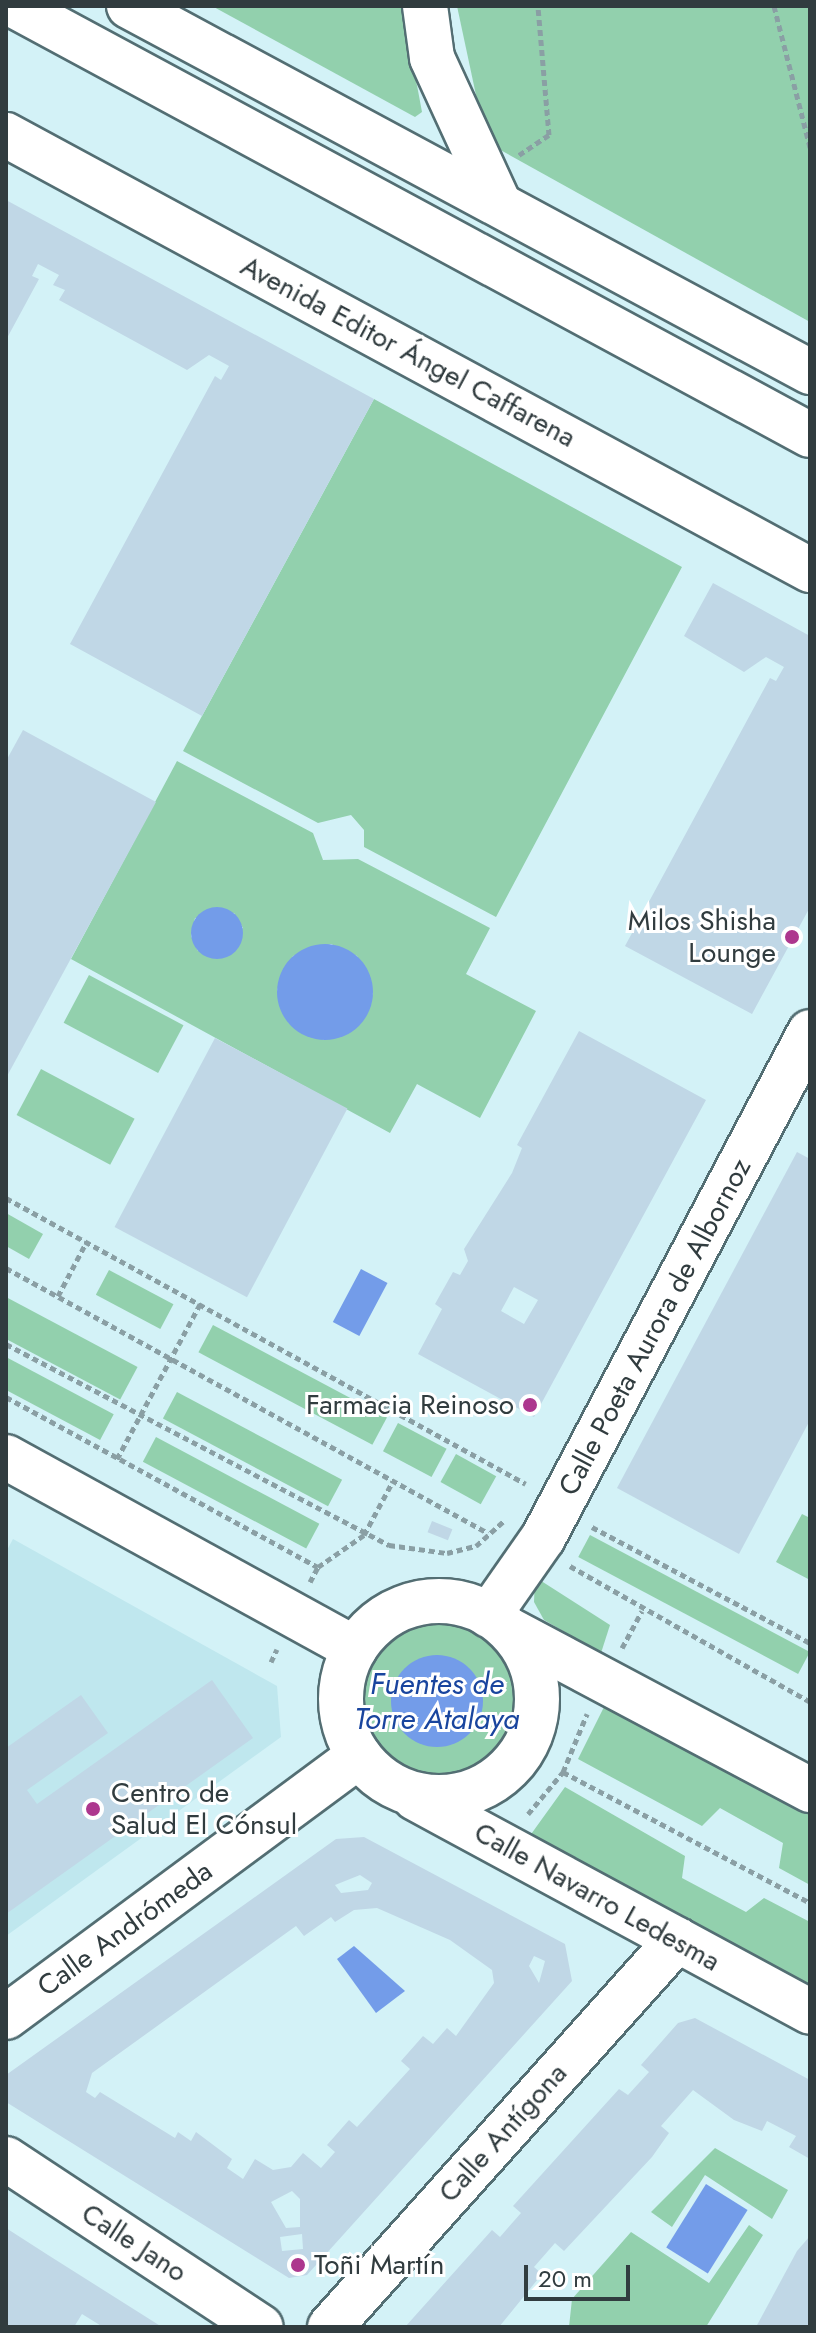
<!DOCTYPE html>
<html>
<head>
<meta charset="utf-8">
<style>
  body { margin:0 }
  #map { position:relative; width:816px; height:2333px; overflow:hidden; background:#d3f2f7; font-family:Jost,sans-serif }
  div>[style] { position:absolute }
  .built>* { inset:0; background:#bfe7ee }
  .green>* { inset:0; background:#92d0ad; transform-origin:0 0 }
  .round { border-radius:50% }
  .water>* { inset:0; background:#739ce9; transform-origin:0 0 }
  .building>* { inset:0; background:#c0d7e6; transform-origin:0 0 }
  .path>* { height:5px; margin-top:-2.5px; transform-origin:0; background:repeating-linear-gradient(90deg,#8a9fa4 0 6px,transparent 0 10px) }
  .roads { filter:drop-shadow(2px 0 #536e73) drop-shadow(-2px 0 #536e73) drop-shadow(0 2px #536e73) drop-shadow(0 -2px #536e73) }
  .minor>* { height:44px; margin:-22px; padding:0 22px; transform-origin:22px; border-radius:22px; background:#fff }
  .major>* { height:44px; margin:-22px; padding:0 22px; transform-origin:22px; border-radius:22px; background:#fff }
  .major>.ring { margin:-22px; padding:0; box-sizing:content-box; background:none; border:44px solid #fff; border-radius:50% }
  .dots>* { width:22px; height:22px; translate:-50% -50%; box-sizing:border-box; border:4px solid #fff; border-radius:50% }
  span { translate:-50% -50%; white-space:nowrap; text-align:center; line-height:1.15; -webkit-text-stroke:6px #fff; paint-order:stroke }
  .street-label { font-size:28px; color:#313c3f }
  .poi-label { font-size:28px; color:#313c3f }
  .right { translate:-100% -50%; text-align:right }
  .left { translate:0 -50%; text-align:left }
  .water-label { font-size:30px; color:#19459e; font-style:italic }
  .frame { position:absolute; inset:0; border:8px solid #313c3f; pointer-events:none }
  .scale { position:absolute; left:524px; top:2265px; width:106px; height:36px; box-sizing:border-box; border:4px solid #313c3f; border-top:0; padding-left:10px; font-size:24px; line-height:28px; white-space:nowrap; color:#313c3f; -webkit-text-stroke:6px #fff; paint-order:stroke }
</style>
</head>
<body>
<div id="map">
  <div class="built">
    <i style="clip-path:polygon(13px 1539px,277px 1686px,281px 1737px,6px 1936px,6px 1552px)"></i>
  </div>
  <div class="green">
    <i style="clip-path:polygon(212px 6px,402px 6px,422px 112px,415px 117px)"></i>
    <i style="clip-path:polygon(457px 6px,810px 6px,810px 322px,486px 142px)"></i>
    <i style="clip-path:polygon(374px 399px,682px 567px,496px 917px,364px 847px,364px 830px,351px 815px,318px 823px,183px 751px)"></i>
    <i style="clip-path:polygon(evenodd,177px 761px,313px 833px,323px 860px,358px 859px,490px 928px,466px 974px,536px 1011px,480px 1118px,417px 1084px,390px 1133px,71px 959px,177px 761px,234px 913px,243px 928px,198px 951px,191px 936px,195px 918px,234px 913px,177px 761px,331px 944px,357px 956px,373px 993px,360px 1024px,324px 1040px,289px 1023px,277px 990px,293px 956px,331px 944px)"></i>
    <i style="left:89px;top:975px;width:107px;height:54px;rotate:28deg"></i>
    <i style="left:41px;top:1069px;width:106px;height:52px;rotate:28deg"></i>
    <i style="clip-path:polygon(6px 1213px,43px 1234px,29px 1259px,6px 1246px)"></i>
    <i style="left:109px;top:1270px;width:73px;height:28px;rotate:28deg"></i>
    <i style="left:6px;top:1297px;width:149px;height:37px;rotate:28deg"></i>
    <i style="left:213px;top:1325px;width:197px;height:31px;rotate:28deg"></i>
    <i style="left:6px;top:1357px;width:122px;height:29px;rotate:28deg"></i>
    <i style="left:177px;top:1392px;width:187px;height:30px;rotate:28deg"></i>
    <i style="left:398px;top:1423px;width:55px;height:32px;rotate:28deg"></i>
    <i style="left:156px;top:1437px;width:185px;height:28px;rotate:28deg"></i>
    <i style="left:456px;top:1454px;width:46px;height:32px;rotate:29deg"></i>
    <i style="clip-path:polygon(802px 1514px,810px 1518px,810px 1580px,776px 1562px)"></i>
    <i style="left:590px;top:1535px;width:249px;height:25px;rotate:28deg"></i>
    <i style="clip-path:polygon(535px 1577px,610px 1625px,601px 1653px,544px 1620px,534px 1602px)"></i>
    <i class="round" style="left:360px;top:1619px;width:156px;height:156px"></i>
    <i style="clip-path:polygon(607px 1701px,810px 1811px,810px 1885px,779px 1868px,783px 1843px,720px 1808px,702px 1826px,578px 1759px)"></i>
    <i style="clip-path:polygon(565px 1787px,685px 1856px,682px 1878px,746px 1912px,764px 1898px,810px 1922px,810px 1989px,529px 1837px)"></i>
    <i style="clip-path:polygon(715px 2148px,788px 2190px,772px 2219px,705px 2175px,672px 2227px,651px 2212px)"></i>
    <i style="clip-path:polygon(749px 2225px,763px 2235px,706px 2327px,569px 2327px,572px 2299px,631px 2232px,709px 2283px)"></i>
  </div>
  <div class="water">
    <i class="round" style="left:191px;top:907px;width:52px;height:52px"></i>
    <i class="round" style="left:277px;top:944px;width:96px;height:96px"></i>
    <i style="left:361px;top:1269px;width:30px;height:60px;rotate:28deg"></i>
    <i class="round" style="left:391px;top:1655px;width:92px;height:92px"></i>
    <i style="clip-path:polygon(354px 1946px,405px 1991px,376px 2013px,337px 1959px)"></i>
    <i style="left:706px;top:2184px;width:49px;height:75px;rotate:32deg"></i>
  </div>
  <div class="building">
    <i style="clip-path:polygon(6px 200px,374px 399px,202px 716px,70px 644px,215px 376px,221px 380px,229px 366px,209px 355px,187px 370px,59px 300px,65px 290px,53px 285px,59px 275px,38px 264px,32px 276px,39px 279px,6px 340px)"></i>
    <i style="clip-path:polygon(713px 583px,810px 636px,810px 907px,752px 1014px,625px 946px,770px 678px,776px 681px,784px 667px,766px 657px,744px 672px,684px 636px)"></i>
    <i style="clip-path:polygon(23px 730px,156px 802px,6px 1078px,6px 761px)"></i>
    <i style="clip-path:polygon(evenodd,579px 1031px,706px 1100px,534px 1417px,418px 1354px,442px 1309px,435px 1304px,453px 1272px,460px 1275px,468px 1261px,464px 1249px,512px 1173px,522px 1148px,517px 1145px,579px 1031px,514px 1287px,538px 1300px,524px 1324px,501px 1311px,514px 1287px)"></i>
    <i style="left:215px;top:1038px;width:150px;height:214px;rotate:28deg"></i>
    <i style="clip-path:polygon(797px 1152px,810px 1159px,810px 1420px,739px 1554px,617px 1488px)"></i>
    <i style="left:432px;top:1521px;width:22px;height:12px;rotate:22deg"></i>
    <i style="clip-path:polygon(212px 1680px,253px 1738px,6px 1914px,6px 1748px,81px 1695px,108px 1733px,27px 1790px,37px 1804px)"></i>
    <i style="clip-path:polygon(evenodd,364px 1837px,565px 1944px,572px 1981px,307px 2275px,289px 2278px,6px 2102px,6px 2075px,336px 1839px,364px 1837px,360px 1875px,372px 1883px,368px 1890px,341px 1893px,335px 1885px,360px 1875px,364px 1837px,377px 1908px,450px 1940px,492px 1970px,494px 1983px,456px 2036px,447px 2028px,433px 2044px,423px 2036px,401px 2061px,410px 2069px,357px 2127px,349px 2120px,327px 2145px,335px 2152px,321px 2168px,303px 2153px,291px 2167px,273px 2170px,255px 2159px,243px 2179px,227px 2168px,232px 2159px,196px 2132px,191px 2141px,178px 2132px,175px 2138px,100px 2092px,95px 2098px,86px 2092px,92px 2073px,296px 1926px,304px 1936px,331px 1917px,335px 1922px,354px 1910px,377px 1908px,364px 1837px,534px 1956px,545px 1961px,539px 1983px,529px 1966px,534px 1956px,364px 1837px,292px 2191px,300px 2199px,300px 2227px,286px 2228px,271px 2202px,292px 2191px,364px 1837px,302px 2234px,303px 2249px,282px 2251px,280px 2237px,302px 2234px)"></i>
    <i style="clip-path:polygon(695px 2018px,810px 2080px,810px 2159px,789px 2147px,796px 2136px,767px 2121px,762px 2131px,734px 2120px,693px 2090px,661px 2126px,669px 2133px,652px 2157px,564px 2251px,555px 2243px,534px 2267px,542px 2274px,499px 2327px,405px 2327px,492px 2230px,500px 2237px,521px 2213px,513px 2206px,619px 2089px,628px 2095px,649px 2072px,641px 2065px,678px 2023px)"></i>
    <i style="clip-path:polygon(6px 2228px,48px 2255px,162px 2327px,103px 2327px,82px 2314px,74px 2327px,6px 2327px)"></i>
    <i style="clip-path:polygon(810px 2236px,810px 2327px,756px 2327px,797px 2251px)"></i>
  </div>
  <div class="path">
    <i style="left:774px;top:6px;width:146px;rotate:75.7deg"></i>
    <i style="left:519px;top:155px;width:36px;rotate:-34deg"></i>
    <i style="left:549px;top:135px;width:129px;rotate:-94.9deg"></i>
    <i style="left:6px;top:1198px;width:593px;rotate:28.81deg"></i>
    <i style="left:6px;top:1268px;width:550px;rotate:28.8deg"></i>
    <i style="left:58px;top:1296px;width:62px;rotate:-62.2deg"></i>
    <i style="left:6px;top:1344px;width:433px;rotate:27.7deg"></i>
    <i style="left:389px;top:1545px;width:59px;rotate:7.9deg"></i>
    <i style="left:447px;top:1553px;width:30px;rotate:-14deg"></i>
    <i style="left:476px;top:1546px;width:38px;rotate:-42deg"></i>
    <i style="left:6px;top:1397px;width:355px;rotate:28.6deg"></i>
    <i style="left:117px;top:1459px;width:176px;rotate:-61.8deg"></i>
    <i style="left:592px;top:1527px;width:247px;rotate:28deg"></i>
    <i style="left:570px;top:1566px;width:276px;rotate:29.5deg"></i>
    <i style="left:310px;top:1582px;width:17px;rotate:-62deg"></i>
    <i style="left:318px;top:1567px;width:56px;rotate:-34.8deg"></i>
    <i style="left:364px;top:1535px;width:61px;rotate:-61.8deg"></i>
    <i style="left:622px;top:1648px;width:42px;rotate:-61.6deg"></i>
    <i style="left:271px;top:1662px;width:14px;rotate:-65deg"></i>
    <i style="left:563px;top:1772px;width:280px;rotate:27.9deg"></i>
    <i style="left:528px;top:1814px;width:55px;rotate:-50.2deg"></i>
    <i style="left:563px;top:1772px;width:63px;rotate:-67.5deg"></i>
  </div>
  <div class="roads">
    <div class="minor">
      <i style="left:425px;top:6px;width:52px;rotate:82.3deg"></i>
      <i style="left:432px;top:58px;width:161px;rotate:65.3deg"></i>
      <i style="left:6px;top:135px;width:914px;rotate:28.42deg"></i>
      <i style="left:489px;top:1615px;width:94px;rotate:-55deg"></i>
      <i style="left:543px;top:1538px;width:572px;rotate:-62.18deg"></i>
      <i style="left:6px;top:2017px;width:439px;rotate:-36.5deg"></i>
      <i style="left:6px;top:2159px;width:305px;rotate:33.4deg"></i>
      <i style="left:330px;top:2327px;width:520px;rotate:-48.12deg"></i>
    </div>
    <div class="major">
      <i style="left:15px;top:6px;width:903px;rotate:28.35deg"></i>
      <i style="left:129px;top:6px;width:773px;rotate:28.26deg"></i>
      <i style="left:6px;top:1457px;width:398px;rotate:28.8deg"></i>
      <i class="ring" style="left:341px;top:1601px;width:152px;height:152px"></i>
      <i style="left:511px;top:1631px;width:339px;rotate:28deg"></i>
      <i style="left:415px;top:1798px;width:449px;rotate:28.4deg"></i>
    </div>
  </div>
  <div class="dots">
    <i style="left:792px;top:937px;background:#ad378e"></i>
    <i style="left:530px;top:1405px;background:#ad378e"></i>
    <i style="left:93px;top:1809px;background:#ad378e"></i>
    <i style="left:298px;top:2265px;background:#ad378e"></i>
  </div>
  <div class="street-label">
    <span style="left:408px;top:352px;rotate:28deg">Avenida Editor Ángel Caffarena</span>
    <span style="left:655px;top:1327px;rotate:-62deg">Calle Poeta Aurora de Albornoz</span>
    <span style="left:597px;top:1897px;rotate:29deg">Calle Navarro Ledesma</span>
    <span style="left:125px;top:1929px;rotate:-36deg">Calle Andrómeda</span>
    <span style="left:503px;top:2133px;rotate:-48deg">Calle Antígona</span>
    <span style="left:134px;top:2243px;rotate:33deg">Calle Jano</span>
  </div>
  <div class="poi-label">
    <span class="right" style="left:776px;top:937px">Milos Shisha<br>Lounge</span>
    <span class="right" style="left:514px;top:1405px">Farmacia Reinoso</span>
    <span class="left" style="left:111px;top:1809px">Centro de<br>Salud El Cónsul</span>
    <span class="left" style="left:314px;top:2265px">Toñi Martín</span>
  </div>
  <div class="water-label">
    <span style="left:437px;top:1701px">Fuentes de<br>Torre Atalaya</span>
  </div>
  <div class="frame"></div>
  <div class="scale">20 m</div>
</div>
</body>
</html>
